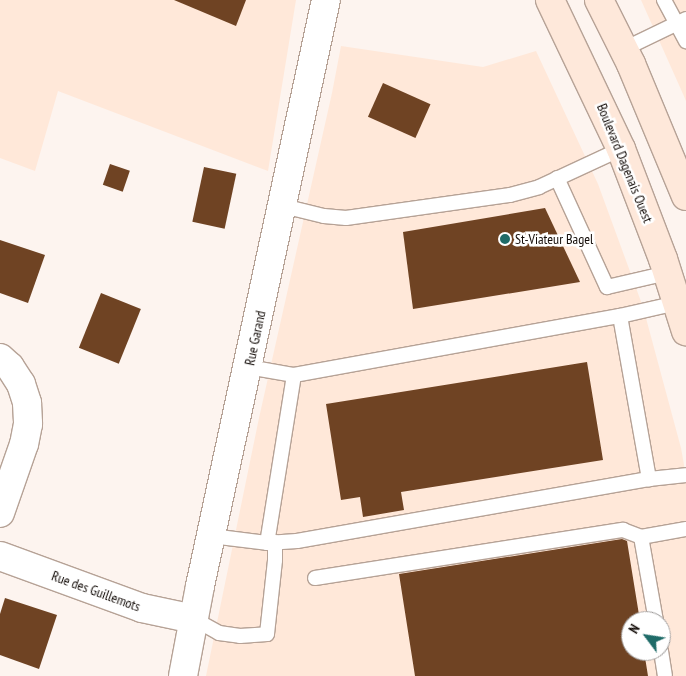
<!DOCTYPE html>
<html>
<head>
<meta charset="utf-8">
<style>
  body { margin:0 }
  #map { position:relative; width:686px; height:676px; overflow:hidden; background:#fdf4ef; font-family:"PT Sans Narrow",sans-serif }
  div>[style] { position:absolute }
  .built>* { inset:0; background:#ffe8d9 }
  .building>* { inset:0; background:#6f4323; transform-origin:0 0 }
  .roads { filter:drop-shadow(1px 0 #b6a296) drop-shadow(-1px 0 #b6a296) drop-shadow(0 1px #b6a296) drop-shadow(0 -1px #b6a296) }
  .service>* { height:14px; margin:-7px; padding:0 7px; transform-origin:7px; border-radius:7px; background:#fff }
  .minor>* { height:28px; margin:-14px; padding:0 14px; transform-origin:14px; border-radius:14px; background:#fff }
  .secondary>* { height:28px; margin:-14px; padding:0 14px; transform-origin:14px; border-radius:14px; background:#fee8da }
  .dots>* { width:14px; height:14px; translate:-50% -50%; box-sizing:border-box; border:2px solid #fff; border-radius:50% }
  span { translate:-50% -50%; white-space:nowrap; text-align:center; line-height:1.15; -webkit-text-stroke:5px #fff; paint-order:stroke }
  .street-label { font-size:14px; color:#140d09 }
  .poi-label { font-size:14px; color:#140d09 }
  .left { translate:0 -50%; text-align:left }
  .north { position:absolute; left:621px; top:611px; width:50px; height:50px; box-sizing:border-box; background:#fff; border:1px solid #a19e9d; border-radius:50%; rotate:301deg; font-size:14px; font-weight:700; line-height:20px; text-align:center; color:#140d09 }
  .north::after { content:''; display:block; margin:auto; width:18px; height:22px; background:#1f6b68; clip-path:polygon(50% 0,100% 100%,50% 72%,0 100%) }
</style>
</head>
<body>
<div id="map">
  <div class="built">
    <i style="clip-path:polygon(0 0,296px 0,268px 171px,58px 91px,35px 171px,0 158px)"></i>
    <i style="clip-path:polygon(641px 0,686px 0,686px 101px,683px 94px)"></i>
    <i style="clip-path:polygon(evenodd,341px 46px,483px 67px,536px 51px,598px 184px,643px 307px,681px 448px,686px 476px,686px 676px,206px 676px,259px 418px,332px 93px,341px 46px,631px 621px,661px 621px,661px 651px,631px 651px,631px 621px)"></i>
  </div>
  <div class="building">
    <i style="clip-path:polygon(174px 0,246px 0,236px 26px)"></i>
    <i style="left:383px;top:83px;width:52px;height:37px;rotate:24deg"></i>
    <i style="left:110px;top:164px;width:21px;height:22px;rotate:19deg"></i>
    <i style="left:204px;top:167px;width:33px;height:56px;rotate:12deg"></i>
    <i style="clip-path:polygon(545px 208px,580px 282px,413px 309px,403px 232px)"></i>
    <i style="clip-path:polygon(0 240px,45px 255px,28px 303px,0 293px)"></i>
    <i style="left:101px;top:293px;width:43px;height:59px;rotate:22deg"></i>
    <i style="clip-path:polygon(587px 362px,603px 460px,401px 492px,404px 510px,363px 517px,360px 497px,341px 500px,326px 404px)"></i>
    <i style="clip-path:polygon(622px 539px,627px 541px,640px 621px,631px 621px,631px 651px,644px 651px,648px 676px,415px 676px,399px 574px)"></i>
    <i style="clip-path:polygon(5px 598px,57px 615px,39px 669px,0 655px,0 614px)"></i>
  </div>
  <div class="roads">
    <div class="service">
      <i style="left:664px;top:0;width:47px;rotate:61.8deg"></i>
      <i style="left:624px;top:49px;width:69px;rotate:-25.8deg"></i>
      <i style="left:557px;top:178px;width:120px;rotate:65.4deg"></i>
      <i style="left:607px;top:287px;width:62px;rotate:-13.1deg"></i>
      <i style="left:283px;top:206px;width:42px;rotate:13.7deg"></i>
      <i style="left:324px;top:216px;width:22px;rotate:5deg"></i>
      <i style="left:346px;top:218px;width:166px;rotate:-8deg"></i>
      <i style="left:510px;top:195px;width:30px;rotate:-15deg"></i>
      <i style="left:539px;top:187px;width:90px;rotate:-24.9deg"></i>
      <i style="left:677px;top:303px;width:58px;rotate:167.2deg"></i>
      <i style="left:620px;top:316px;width:166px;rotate:79.9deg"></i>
      <i style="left:649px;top:479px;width:37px;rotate:-6deg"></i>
      <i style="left:248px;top:367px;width:47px;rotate:9.9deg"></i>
      <i style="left:294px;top:375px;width:170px;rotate:99.1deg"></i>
      <i style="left:294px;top:375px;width:331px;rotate:-10.3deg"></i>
      <i style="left:211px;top:536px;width:56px;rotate:7.1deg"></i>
      <i style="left:267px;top:543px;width:30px;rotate:-4deg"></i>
      <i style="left:297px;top:541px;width:357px;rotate:-10deg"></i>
      <i style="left:315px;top:578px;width:312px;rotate:-8.9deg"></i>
      <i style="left:623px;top:530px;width:19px;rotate:21deg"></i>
      <i style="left:194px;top:619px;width:29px;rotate:29deg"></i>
      <i style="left:219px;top:633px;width:21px;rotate:8deg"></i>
      <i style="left:240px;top:636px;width:27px;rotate:-4deg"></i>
      <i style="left:267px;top:634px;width:74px;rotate:-83.8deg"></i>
      <i style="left:275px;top:560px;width:18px;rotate:-90deg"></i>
      <i style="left:656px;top:621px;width:85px;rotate:-100.1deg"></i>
      <i style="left:641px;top:537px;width:46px;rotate:-10.1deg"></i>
      <i style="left:661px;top:651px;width:25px;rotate:81deg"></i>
    </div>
    <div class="minor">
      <i style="left:0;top:358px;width:13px;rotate:42deg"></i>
      <i style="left:10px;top:367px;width:20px;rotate:57deg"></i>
      <i style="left:21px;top:384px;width:20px;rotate:72deg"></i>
      <i style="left:27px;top:403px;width:21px;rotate:87deg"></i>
      <i style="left:28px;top:424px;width:20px;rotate:101deg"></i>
      <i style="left:24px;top:444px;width:73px;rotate:109.2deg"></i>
      <i style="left:0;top:556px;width:151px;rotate:20.1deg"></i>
      <i style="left:142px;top:608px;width:53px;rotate:11.9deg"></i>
      <i style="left:183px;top:676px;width:92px;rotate:-79.3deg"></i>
      <i style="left:200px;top:586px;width:599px;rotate:-77.87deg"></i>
    </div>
    <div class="secondary">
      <i style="left:550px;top:0;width:165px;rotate:64.5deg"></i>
      <i style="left:621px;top:149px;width:118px;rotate:69.1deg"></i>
      <i style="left:663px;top:259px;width:76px;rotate:72.3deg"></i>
      <i style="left:599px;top:0;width:72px;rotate:63.4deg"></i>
      <i style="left:631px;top:64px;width:143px;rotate:67.4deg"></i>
    </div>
  </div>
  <div class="dots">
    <i style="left:505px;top:239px;background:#1f6b68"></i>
  </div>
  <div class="street-label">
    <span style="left:625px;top:163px;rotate:68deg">Boulevard Dagenais Ouest</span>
    <span style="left:255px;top:338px;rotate:-78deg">Rue Garand</span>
    <span style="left:96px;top:591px;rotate:20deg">Rue des Guillemots</span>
  </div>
  <div class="poi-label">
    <span class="left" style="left:515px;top:239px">St-Viateur Bagel</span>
  </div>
  <div class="north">N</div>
</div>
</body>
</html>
